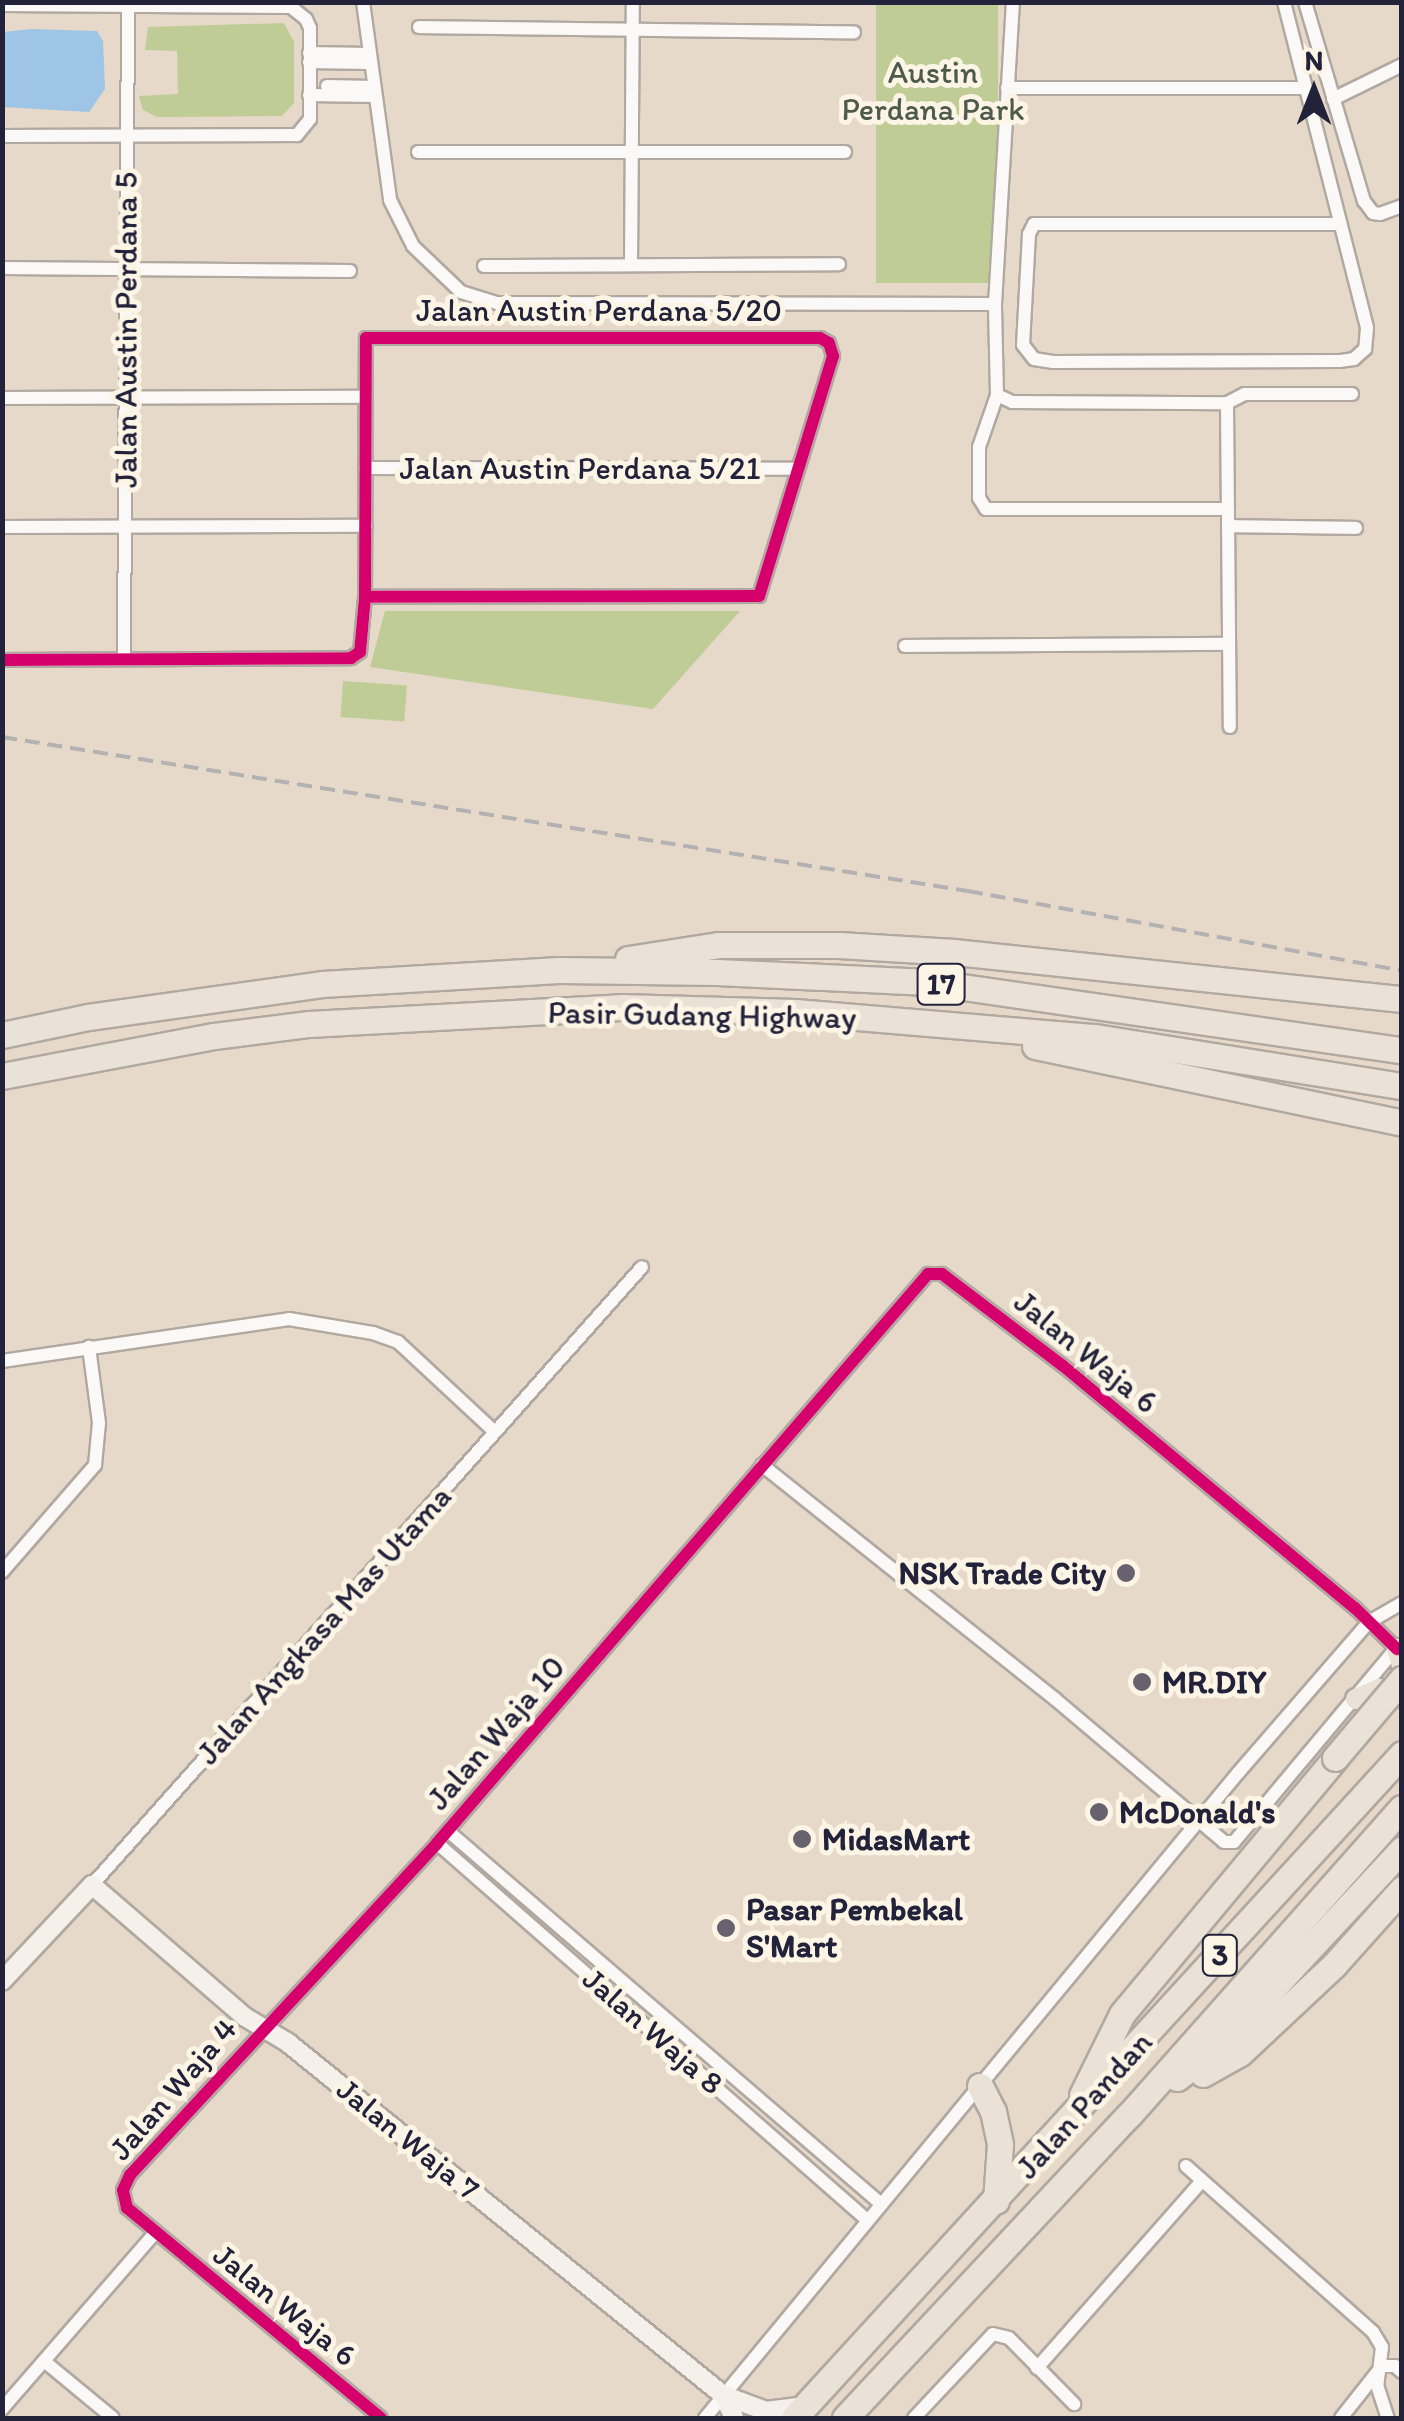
<!DOCTYPE html>
<html>
<head>
<meta charset="utf-8">
<style>
  body { margin:0 }
  #map { position:relative; width:1404px; height:2421px; overflow:hidden; background:#e6d9c9; font-family:Itim,sans-serif }
  div>[style] { position:absolute }
  .green>* { inset:0; background:#c0cc95; transform-origin:0 0 }
  .water>* { inset:0; background:#9ec5e6 }
  .roads { filter:drop-shadow(2px 0 #b1a9a1) drop-shadow(-2px 0 #b1a9a1) drop-shadow(0 2px #b1a9a1) drop-shadow(0 -2px #b1a9a1) }
  .street>* { height:12px; margin:-6px; padding:0 6px; transform-origin:6px; border-radius:6px; background:#fbf9f7 }
  .secondary>* { height:18px; margin:-9px; padding:0 9px; transform-origin:9px; border-radius:9px; background:#f5f0e9 }
  .primary>* { height:20px; margin:-10px; padding:0 10px; transform-origin:10px; border-radius:10px; background:#eae2d6 }
  .highway>* { height:25px; margin:-12.5px; padding:0 12.5px; transform-origin:12.5px; border-radius:12.5px; background:#eae2d6 }
  .rail>* { height:4px; margin-top:-2px; transform-origin:0; background:repeating-linear-gradient(90deg,#b3b1b2 0 15px,transparent 0 23px) }
  .bridges { filter:drop-shadow(2px 0 #b1a9a1) drop-shadow(-2px 0 #b1a9a1) drop-shadow(0 2px #b1a9a1) drop-shadow(0 -2px #b1a9a1) }
  .highway-bridge>* { height:25px; margin:-12.5px; padding:0 12.5px; transform-origin:12.5px; border-radius:12.5px; background:#eae2d6 }
  .cycleway>* { height:12px; margin:-6px; padding:0 6px; transform-origin:6px; border-radius:6px; background:#d6006c }
  .dots>* { width:28px; height:28px; translate:-50% -50%; box-sizing:border-box; border:5px solid #fcf5e5; border-radius:50% }
  span { translate:-50% -50%; white-space:nowrap; text-align:center; line-height:1.15; -webkit-text-stroke:10px #fcf5e5; paint-order:stroke }
  .shield-label span { padding:2px 8px; background:#fcf5e5; border:2px solid; border-radius:8px; -webkit-text-stroke-width:0 }
  .shield-label { font-size:30px; color:#22223b; font-weight:700 }
  .park-label { font-size:32px; color:#4e5a4c }
  .street-label { font-size:32px; color:#22223b }
  .poi-label { font-size:32px; color:#22223b; font-weight:700 }
  .right { translate:-100% -50%; text-align:right }
  .left { translate:0 -50%; text-align:left }
  .frame { position:absolute; inset:0; border:5px solid #22223b; pointer-events:none }
  .north { position:absolute; left:1264px; top:40px; width:100px; height:100px; -webkit-text-stroke:8px #fcf5e5; paint-order:stroke; rotate:0deg; font-size:28px; font-weight:700; line-height:40px; text-align:center; color:#22223b }
  .north::after { content:''; display:block; margin:auto; width:35px; height:45px; background:#22223b; clip-path:polygon(50% 0,100% 100%,50% 72%,0 100%) }
</style>
</head>
<body>
<div id="map">
  <div class="green">
    <i style="left:876px;top:3px;width:122px;height:280px"></i>
    <i style="clip-path:polygon(284px 23px,294px 42px,294px 103px,282px 116px,157px 117px,143px 110px,139px 96px,178px 94px,177px 51px,145px 50px,148px 27px)"></i>
    <i style="clip-path:polygon(385px 611px,740px 611px,653px 709px,370px 667px)"></i>
    <i style="left:343px;top:681px;width:64px;height:36px;rotate:4deg"></i>
  </div>
  <div class="water">
    <i style="clip-path:polygon(31px 29px,97px 31px,103px 41px,105px 89px,89px 112px,3px 107px,3px 32px)"></i>
  </div>
  <div class="roads">
    <div class="street">
      <i style="left:363px;top:2px;width:200px;rotate:82.2deg"></i>
      <i style="left:390px;top:200px;width:51px;rotate:63.4deg"></i>
      <i style="left:413px;top:246px;width:66px;rotate:43.8deg"></i>
      <i style="left:461px;top:292px;width:39px;rotate:17deg"></i>
      <i style="left:498px;top:303px;width:497px;rotate:0.1deg"></i>
      <i style="left:1284px;top:2px;width:336px;rotate:75.7deg"></i>
      <i style="left:1367px;top:328px;width:21px;rotate:95deg"></i>
      <i style="left:1365px;top:349px;width:15px;rotate:138deg"></i>
      <i style="left:1354px;top:359px;width:15px;rotate:172deg"></i>
      <i style="left:1339px;top:361px;width:286px;rotate:179.8deg"></i>
      <i style="left:1053px;top:362px;width:19px;rotate:-171deg"></i>
      <i style="left:1034px;top:359px;width:18px;rotate:-128deg"></i>
      <i style="left:1023px;top:345px;width:111px;rotate:-86.9deg"></i>
      <i style="left:1029px;top:234px;width:11px;rotate:-63deg"></i>
      <i style="left:1034px;top:224px;width:304px"></i>
      <i style="left:1305px;top:2px;width:208px;rotate:73.5deg"></i>
      <i style="left:1364px;top:201px;width:15px;rotate:53deg"></i>
      <i style="left:1373px;top:213px;width:7px;rotate:8deg"></i>
      <i style="left:1380px;top:214px;width:23px;rotate:-20deg"></i>
      <i style="left:2px;top:5px;width:289px;rotate:0.4deg"></i>
      <i style="left:291px;top:7px;width:19px;rotate:39deg"></i>
      <i style="left:306px;top:19px;width:10px;rotate:66deg"></i>
      <i style="left:310px;top:28px;width:91px;rotate:90deg"></i>
      <i style="left:310px;top:119px;width:21px;rotate:129deg"></i>
      <i style="left:297px;top:135px;width:295px;rotate:179.8deg"></i>
      <i style="left:419px;top:27px;width:435px;rotate:0.7deg"></i>
      <i style="left:309px;top:53px;width:60px;rotate:1deg"></i>
      <i style="left:309px;top:62px;width:61px;rotate:0.9deg"></i>
      <i style="left:327px;top:86px;width:46px;rotate:1.2deg"></i>
      <i style="left:1007px;top:88px;width:299px"></i>
      <i style="left:309px;top:95px;width:65px;rotate:0.9deg"></i>
      <i style="left:1333px;top:99px;width:77px;rotate:-26.2deg"></i>
      <i style="left:418px;top:152px;width:427px"></i>
      <i style="left:631px;top:265px;width:263px;rotate:-89.6deg"></i>
      <i style="left:484px;top:266px;width:355px;rotate:-0.3deg"></i>
      <i style="left:2px;top:268px;width:348px;rotate:0.5deg"></i>
      <i style="left:997px;top:395px;width:91px;rotate:-91.3deg"></i>
      <i style="left:995px;top:304px;width:303px;rotate:-86.6deg"></i>
      <i style="left:997px;top:395px;width:55px;rotate:109.1deg"></i>
      <i style="left:979px;top:447px;width:51px;rotate:90deg"></i>
      <i style="left:979px;top:498px;width:13px;rotate:58deg"></i>
      <i style="left:986px;top:509px;width:242px"></i>
      <i style="left:997px;top:395px;width:17px;rotate:25deg"></i>
      <i style="left:1012px;top:402px;width:215px;rotate:0.3deg"></i>
      <i style="left:1227px;top:403px;width:20px;rotate:-27deg"></i>
      <i style="left:1245px;top:394px;width:107px"></i>
      <i style="left:2px;top:398px;width:363px;rotate:-0.2deg"></i>
      <i style="left:1227px;top:403px;width:324px;rotate:89.5deg"></i>
      <i style="left:365px;top:468px;width:430px;rotate:0.1deg"></i>
      <i style="left:1228px;top:526px;width:128px;rotate:0.9deg"></i>
      <i style="left:2px;top:527px;width:364px;rotate:-0.2deg"></i>
      <i style="left:905px;top:646px;width:324px;rotate:-0.4deg"></i>
      <i style="left:124px;top:658px;width:656px;rotate:-89.65deg"></i>
      <i style="left:2px;top:660px;width:349px;rotate:-0.3deg"></i>
      <i style="left:351px;top:658px;width:11px;rotate:-34deg"></i>
      <i style="left:360px;top:652px;width:55px;rotate:-84.8deg"></i>
      <i style="left:365px;top:597px;width:259px;rotate:-89.8deg"></i>
      <i style="left:366px;top:338px;width:454px"></i>
      <i style="left:820px;top:338px;width:10px;rotate:29deg"></i>
      <i style="left:829px;top:343px;width:14px;rotate:73deg"></i>
      <i style="left:833px;top:356px;width:251px;rotate:107.1deg"></i>
      <i style="left:759px;top:596px;width:394px;rotate:179.9deg"></i>
      <i style="left:2px;top:1361px;width:290px;rotate:-8.3deg"></i>
      <i style="left:289px;top:1319px;width:85px;rotate:9.5deg"></i>
      <i style="left:373px;top:1333px;width:27px;rotate:20deg"></i>
      <i style="left:398px;top:1342px;width:132px;rotate:42.9deg"></i>
      <i style="left:762px;top:1465px;width:375px;rotate:38.6deg"></i>
      <i style="left:1055px;top:1699px;width:221px;rotate:40.2deg"></i>
      <i style="left:1224px;top:1842px;width:10px"></i>
      <i style="left:1234px;top:1842px;width:256px;rotate:-50.1deg"></i>
      <i style="left:2px;top:1572px;width:142px;rotate:-49deg"></i>
      <i style="left:95px;top:1465px;width:42px;rotate:-84.6deg"></i>
      <i style="left:99px;top:1423px;width:77px;rotate:-97.5deg"></i>
      <i style="left:448px;top:1831px;width:572px;rotate:40.74deg"></i>
      <i style="left:437px;top:1843px;width:572px;rotate:41.24deg"></i>
      <i style="left:92px;top:1885px;width:827px;rotate:-48.33deg"></i>
      <i style="left:1186px;top:2166px;width:250px;rotate:41.6deg"></i>
      <i style="left:1373px;top:2332px;width:17px;rotate:59deg"></i>
      <i style="left:1382px;top:2347px;width:38px;rotate:97deg"></i>
      <i style="left:1377px;top:2385px;width:35px;rotate:72deg"></i>
      <i style="left:44px;top:2361px;width:89px;rotate:39.6deg"></i>
      <i style="left:1037px;top:2368px;width:249px;rotate:-48.6deg"></i>
      <i style="left:2px;top:2409px;width:232px;rotate:-49deg"></i>
      <i style="left:381px;top:2418px;width:330px;rotate:-140.4deg"></i>
      <i style="left:127px;top:2208px;width:18px;rotate:-103deg"></i>
      <i style="left:123px;top:2190px;width:17px;rotate:-65deg"></i>
      <i style="left:130px;top:2175px;width:452px;rotate:-47.2deg"></i>
      <i style="left:437px;top:1843px;width:752px;rotate:-49.21deg"></i>
      <i style="left:928px;top:1274px;width:14px"></i>
      <i style="left:942px;top:1274px;width:151px;rotate:37.2deg"></i>
      <i style="left:1062px;top:1365px;width:381px;rotate:39.7deg"></i>
      <i style="left:1355px;top:1608px;width:59px;rotate:44.3deg"></i>
      <i style="left:705px;top:2418px;width:837px;rotate:-50.43deg"></i>
      <i style="left:1238px;top:1773px;width:200px;rotate:-49.1deg"></i>
      <i style="left:1369px;top:1622px;width:38px;rotate:-30deg"></i>
      <i style="left:914px;top:2418px;width:115px;rotate:-46.8deg"></i>
      <i style="left:993px;top:2334px;width:16px;rotate:14deg"></i>
      <i style="left:1009px;top:2338px;width:93px;rotate:45.4deg"></i>
      <i style="left:1341px;top:2418px;width:66px;rotate:-51.7deg"></i>
      <i style="left:1382px;top:2366px;width:13px"></i>
      <i style="left:1395px;top:2366px;width:9px;rotate:41deg"></i>
    </div>
    <div class="secondary">
      <i style="left:2px;top:1981px;width:132px;rotate:-46.8deg"></i>
      <i style="left:92px;top:1885px;width:202px;rotate:40.8deg"></i>
      <i style="left:245px;top:2017px;width:49px;rotate:30.8deg"></i>
      <i style="left:287px;top:2042px;width:561px;rotate:38.99deg"></i>
      <i style="left:723px;top:2395px;width:46px;rotate:20.4deg"></i>
      <i style="left:766px;top:2411px;width:40px;rotate:-7.1deg"></i>
      <i style="left:723px;top:2395px;width:25px;rotate:64deg"></i>
    </div>
    <div class="primary">
      <i style="left:1397px;top:1649px;width:17px;rotate:73deg"></i>
      <i style="left:1356px;top:1699px;width:25px;rotate:-23deg"></i>
      <i style="left:1379px;top:1689px;width:22px;rotate:21deg"></i>
    </div>
    <div class="highway">
      <i style="left:628px;top:959px;width:91px;rotate:-8.8deg"></i>
      <i style="left:718px;top:945px;width:121px"></i>
      <i style="left:839px;top:945px;width:115px;rotate:3.5deg"></i>
      <i style="left:954px;top:952px;width:450px;rotate:6deg"></i>
      <i style="left:2px;top:1035px;width:88px;rotate:-11.8deg"></i>
      <i style="left:88px;top:1017px;width:236px;rotate:-8deg"></i>
      <i style="left:322px;top:984px;width:237px;rotate:-3.4deg"></i>
      <i style="left:559px;top:970px;width:158px;rotate:0.7deg"></i>
      <i style="left:717px;top:972px;width:211px;rotate:2.7deg"></i>
      <i style="left:928px;top:982px;width:479px;rotate:8.2deg"></i>
      <i style="left:1035px;top:1046px;width:375px;rotate:11.8deg"></i>
      <i style="left:2px;top:1076px;width:216px;rotate:-10.7deg"></i>
      <i style="left:214px;top:1036px;width:96px;rotate:-7.2deg"></i>
      <i style="left:309px;top:1024px;width:312px;rotate:-3.1deg"></i>
      <i style="left:621px;top:1007px;width:175px;rotate:1.6deg"></i>
      <i style="left:796px;top:1012px;width:300px;rotate:4.8deg"></i>
      <i style="left:1095px;top:1037px;width:311px;rotate:9.1deg"></i>
      <i style="left:1203px;top:2074px;width:43px;rotate:-29.6deg"></i>
      <i style="left:1240px;top:2053px;width:129px;rotate:-43.1deg"></i>
      <i style="left:1334px;top:1965px;width:102px;rotate:-48.2deg"></i>
      <i style="left:1177px;top:2078px;width:54px;rotate:-37.5deg"></i>
      <i style="left:1220px;top:2045px;width:267px;rotate:-47.1deg"></i>
      <i style="left:980px;top:2086px;width:28px;rotate:63deg"></i>
      <i style="left:993px;top:2111px;width:34px;rotate:78deg"></i>
      <i style="left:1000px;top:2144px;width:57px;rotate:94deg"></i>
      <i style="left:1082px;top:2095px;width:90px;rotate:-63.7deg"></i>
      <i style="left:1122px;top:2014px;width:333px;rotate:-50.2deg"></i>
      <i style="left:794px;top:2418px;width:900px;rotate:-47.52deg"></i>
      <i style="left:845px;top:2418px;width:415px;rotate:-46.9deg"></i>
      <i style="left:1129px;top:2115px;width:411px;rotate:-48.4deg"></i>
    </div>
  </div>
  <div class="rail">
    <i style="left:2px;top:737px;width:978px;rotate:9.06deg"></i>
    <i style="left:968px;top:891px;width:441px;rotate:10.4deg"></i>
  </div>
  <div class="bridges">
    <div class="highway-bridge">
      <i style="left:1335px;top:1758px;width:104px;rotate:-49.7deg"></i>
    </div>
  </div>
  <div class="cycleway">
    <i style="left:2px;top:660px;width:349px;rotate:-0.3deg"></i>
    <i style="left:351px;top:658px;width:11px;rotate:-34deg"></i>
    <i style="left:360px;top:652px;width:55px;rotate:-84.8deg"></i>
    <i style="left:365px;top:597px;width:259px;rotate:-89.8deg"></i>
    <i style="left:366px;top:338px;width:454px"></i>
    <i style="left:820px;top:338px;width:10px;rotate:29deg"></i>
    <i style="left:829px;top:343px;width:14px;rotate:73deg"></i>
    <i style="left:833px;top:356px;width:251px;rotate:107.1deg"></i>
    <i style="left:759px;top:596px;width:394px;rotate:179.9deg"></i>
    <i style="left:381px;top:2418px;width:330px;rotate:-140.4deg"></i>
    <i style="left:127px;top:2208px;width:18px;rotate:-103deg"></i>
    <i style="left:123px;top:2190px;width:17px;rotate:-65deg"></i>
    <i style="left:130px;top:2175px;width:452px;rotate:-47.2deg"></i>
    <i style="left:437px;top:1843px;width:752px;rotate:-49.21deg"></i>
    <i style="left:928px;top:1274px;width:14px"></i>
    <i style="left:942px;top:1274px;width:151px;rotate:37.2deg"></i>
    <i style="left:1062px;top:1365px;width:381px;rotate:39.7deg"></i>
    <i style="left:1355px;top:1608px;width:59px;rotate:44.3deg"></i>
  </div>
  <div class="dots">
    <i style="left:1126px;top:1573px;background:#67626d"></i>
    <i style="left:1142px;top:1682px;background:#67626d"></i>
    <i style="left:1099px;top:1812px;background:#67626d"></i>
    <i style="left:802px;top:1839px;background:#67626d"></i>
    <i style="left:726px;top:1928px;background:#67626d"></i>
  </div>
  <div class="shield-label">
    <span style="left:941px;top:984px">17</span>
    <span style="left:1220px;top:1955px">3</span>
  </div>
  <div class="park-label">
    <span style="left:933px;top:91px">Austin<br>Perdana Park</span>
  </div>
  <div class="street-label">
    <span style="left:599px;top:310px">Jalan Austin Perdana 5/20</span>
    <span style="left:126px;top:330px;rotate:-90deg">Jalan Austin Perdana 5</span>
    <span style="left:580px;top:468px">Jalan Austin Perdana 5/21</span>
    <span style="left:702px;top:1015px;rotate:1deg">Pasir Gudang Highway</span>
    <span style="left:1086px;top:1352px;rotate:39deg">Jalan Waja 6</span>
    <span style="left:324px;top:1625px;rotate:-48deg">Jalan Angkasa Mas Utama</span>
    <span style="left:496px;top:1733px;rotate:-49deg">Jalan Waja 10</span>
    <span style="left:653px;top:2031px;rotate:41deg">Jalan Waja 8</span>
    <span style="left:173px;top:2089px;rotate:-49deg">Jalan Waja 4</span>
    <span style="left:1084px;top:2105px;rotate:-48deg">Jalan Pandan</span>
    <span style="left:408px;top:2139px;rotate:39deg">Jalan Waja 7</span>
    <span style="left:285px;top:2305px;rotate:39deg">Jalan Waja 6</span>
  </div>
  <div class="poi-label">
    <span class="right" style="left:1106px;top:1573px">NSK Trade City</span>
    <span class="left" style="left:1162px;top:1682px">MR.DIY</span>
    <span class="left" style="left:1119px;top:1812px">McDonald's</span>
    <span class="left" style="left:822px;top:1839px">MidasMart</span>
    <span class="left" style="left:746px;top:1928px">Pasar Pembekal<br>S'Mart</span>
  </div>
  <div class="frame"></div>
  <div class="north">N</div>
</div>
</body>
</html>
